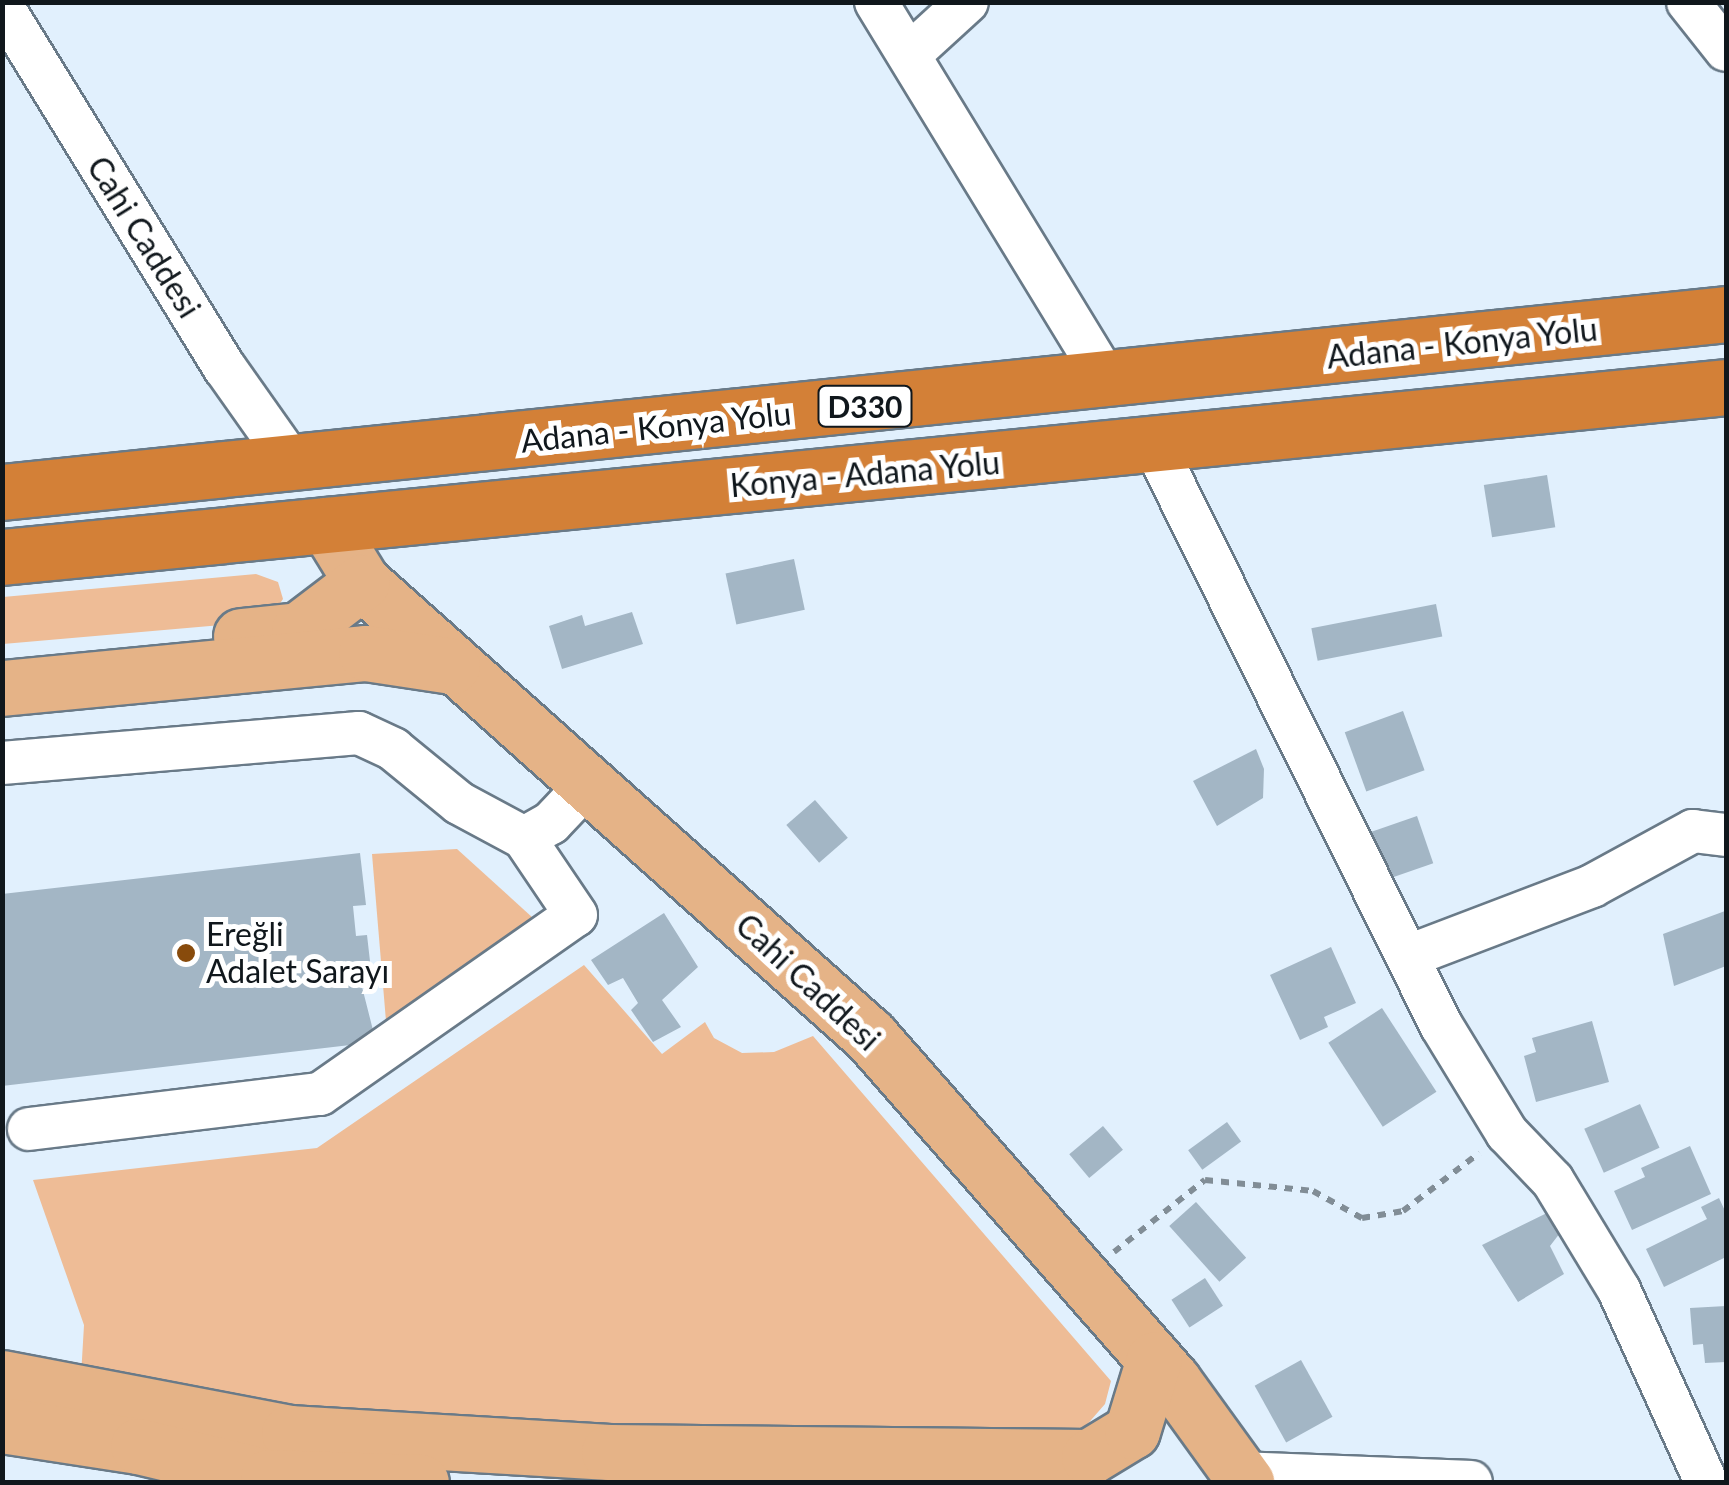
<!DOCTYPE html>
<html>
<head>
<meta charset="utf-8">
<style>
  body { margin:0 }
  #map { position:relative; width:1729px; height:1485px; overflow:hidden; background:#e1f0fd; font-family:Lato,sans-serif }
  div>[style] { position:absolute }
  .green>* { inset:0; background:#eebc96 }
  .building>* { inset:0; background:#a3b6c5; transform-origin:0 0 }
  .path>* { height:6px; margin-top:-3px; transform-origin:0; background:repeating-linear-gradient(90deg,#818d96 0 8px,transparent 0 16px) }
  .roads { filter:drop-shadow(2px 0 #697a88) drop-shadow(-2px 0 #697a88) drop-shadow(0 2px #697a88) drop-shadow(0 -2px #697a88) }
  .minor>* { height:42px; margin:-21px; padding:0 21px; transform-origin:21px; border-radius:21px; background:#fff }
  .major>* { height:55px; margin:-27.5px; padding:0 27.5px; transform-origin:27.5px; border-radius:27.5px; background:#e5b387 }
  .highway>* { height:55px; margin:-27.5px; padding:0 27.5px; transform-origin:27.5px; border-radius:27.5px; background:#d38037 }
  .dots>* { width:28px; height:28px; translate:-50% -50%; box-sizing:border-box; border:5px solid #fff; border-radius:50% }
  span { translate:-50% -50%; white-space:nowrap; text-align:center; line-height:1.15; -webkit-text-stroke:10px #fff; paint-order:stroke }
  .shield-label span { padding:2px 8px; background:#fff; border:2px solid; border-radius:8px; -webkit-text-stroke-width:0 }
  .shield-label { font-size:30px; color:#10171c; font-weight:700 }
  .street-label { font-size:32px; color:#10171c }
  .poi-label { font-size:32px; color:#10171c }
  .left { translate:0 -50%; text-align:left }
  .frame { position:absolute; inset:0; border:5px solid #10171c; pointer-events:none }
</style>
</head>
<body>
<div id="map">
  <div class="green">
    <i style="clip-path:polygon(256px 574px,278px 582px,283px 599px,268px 621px,3px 644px,3px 597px)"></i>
    <i style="clip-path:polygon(457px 849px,533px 918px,386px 1021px,372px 854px)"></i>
    <i style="clip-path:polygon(584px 965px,662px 1054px,705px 1022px,714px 1038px,742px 1053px,774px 1052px,813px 1036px,1111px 1381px,1105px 1404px,1085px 1427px,1061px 1440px,289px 1416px,81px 1376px,84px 1325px,33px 1180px,317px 1148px)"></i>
  </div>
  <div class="building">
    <i style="left:1547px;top:475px;width:53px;height:64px;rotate:81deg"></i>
    <i style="left:794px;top:559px;width:52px;height:70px;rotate:78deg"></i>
    <i style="left:1436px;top:604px;width:33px;height:127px;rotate:79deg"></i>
    <i style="clip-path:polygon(632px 612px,643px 644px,562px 669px,549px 626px,582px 615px,585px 626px)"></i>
    <i style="left:1403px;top:711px;width:63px;height:62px;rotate:70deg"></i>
    <i style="clip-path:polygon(1256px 749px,1264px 769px,1263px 798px,1217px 826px,1193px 781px)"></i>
    <i style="left:815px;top:800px;width:50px;height:38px;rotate:49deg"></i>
    <i style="left:1417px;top:816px;width:50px;height:48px;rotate:71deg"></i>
    <i style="clip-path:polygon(360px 853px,366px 905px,353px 906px,356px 936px,367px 935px,371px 970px,358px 971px,376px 1042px,2px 1086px,2px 894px)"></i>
    <i style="clip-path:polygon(1725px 911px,1726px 966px,1674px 986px,1663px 934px)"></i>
    <i style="clip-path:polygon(664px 913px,698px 967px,662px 1000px,681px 1027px,653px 1042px,631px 1010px,638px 1003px,623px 978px,608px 985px,591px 960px)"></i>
    <i style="clip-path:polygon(1331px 947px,1356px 1003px,1324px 1017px,1328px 1027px,1300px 1040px,1270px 975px)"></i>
    <i style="left:1382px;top:1008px;width:100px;height:64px;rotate:57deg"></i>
    <i style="clip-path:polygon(1592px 1021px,1609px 1082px,1536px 1102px,1524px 1056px,1536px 1052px,1532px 1038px)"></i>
    <i style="left:1640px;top:1104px;width:48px;height:61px;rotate:66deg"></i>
    <i style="left:1227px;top:1122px;width:24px;height:48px;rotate:54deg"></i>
    <i style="left:1103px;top:1126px;width:31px;height:44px;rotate:50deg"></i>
    <i style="clip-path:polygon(1690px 1146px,1711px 1194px,1632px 1230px,1614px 1191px,1645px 1177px,1641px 1168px)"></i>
    <i style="clip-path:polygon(1719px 1198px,1726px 1213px,1726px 1257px,1664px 1287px,1646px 1249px,1707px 1219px,1701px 1207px)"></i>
    <i style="left:1196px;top:1202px;width:75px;height:36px;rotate:48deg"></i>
    <i style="clip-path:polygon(1551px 1211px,1560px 1233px,1550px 1246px,1564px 1274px,1518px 1302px,1482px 1245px)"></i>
    <i style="left:1205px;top:1278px;width:33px;height:40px;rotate:57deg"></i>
    <i style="clip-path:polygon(1726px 1306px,1726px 1362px,1705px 1363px,1703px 1344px,1693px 1345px,1690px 1308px)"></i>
    <i style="left:1301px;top:1360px;width:65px;height:53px;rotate:61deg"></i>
  </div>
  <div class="path">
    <i style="left:1114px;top:1252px;width:116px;rotate:-38.4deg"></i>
    <i style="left:1205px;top:1180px;width:109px;rotate:5.8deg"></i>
    <i style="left:1313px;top:1191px;width:56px;rotate:28.9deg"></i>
    <i style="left:1362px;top:1218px;width:42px;rotate:-9.7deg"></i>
    <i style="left:1403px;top:1211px;width:96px;rotate:-37.3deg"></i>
  </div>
  <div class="roads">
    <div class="minor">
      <i style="left:876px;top:2px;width:445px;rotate:58.6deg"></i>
      <i style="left:1688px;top:2px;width:61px;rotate:51.6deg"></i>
      <i style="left:2px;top:6px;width:425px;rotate:58.4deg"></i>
      <i style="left:225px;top:368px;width:116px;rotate:54.8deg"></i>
      <i style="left:910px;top:54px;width:77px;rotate:-42.4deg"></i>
      <i style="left:1155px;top:447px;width:645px;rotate:63.67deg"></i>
      <i style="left:1441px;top:1025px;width:127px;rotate:58.6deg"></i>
      <i style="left:1507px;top:1133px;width:66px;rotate:46.2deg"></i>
      <i style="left:1553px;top:1181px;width:127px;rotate:58.8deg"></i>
      <i style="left:1619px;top:1290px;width:211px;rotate:65.6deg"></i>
      <i style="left:2px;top:763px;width:358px;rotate:-4.8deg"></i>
      <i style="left:359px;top:733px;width:38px;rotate:25deg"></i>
      <i style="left:393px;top:749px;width:85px;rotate:39.3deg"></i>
      <i style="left:459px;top:803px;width:74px;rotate:28.3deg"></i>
      <i style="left:524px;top:838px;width:31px;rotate:-29deg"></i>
      <i style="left:551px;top:823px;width:54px;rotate:-46.5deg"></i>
      <i style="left:1409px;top:956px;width:196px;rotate:-20.9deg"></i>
      <i style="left:1592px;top:886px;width:115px;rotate:-28.6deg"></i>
      <i style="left:1693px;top:831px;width:33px;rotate:7deg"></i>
      <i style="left:29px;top:1129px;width:293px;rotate:-6.9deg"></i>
      <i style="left:320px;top:1094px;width:312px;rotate:-35deg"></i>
      <i style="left:576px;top:915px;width:93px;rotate:-124deg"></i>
      <i style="left:1239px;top:1473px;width:232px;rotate:2.2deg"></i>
    </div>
    <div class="major">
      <i style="left:327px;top:525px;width:67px;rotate:58.4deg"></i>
      <i style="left:362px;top:582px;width:681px;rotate:41.79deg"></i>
      <i style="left:870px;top:1036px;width:459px;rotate:48.7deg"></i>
      <i style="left:1173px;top:1381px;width:125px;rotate:54.1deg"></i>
      <i style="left:241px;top:636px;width:58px;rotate:-5.9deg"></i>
      <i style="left:299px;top:630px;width:79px;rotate:-37.3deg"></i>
      <i style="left:2px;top:688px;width:366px;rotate:-5.5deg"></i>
      <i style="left:366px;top:653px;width:87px;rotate:8.6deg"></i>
      <i style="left:2px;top:1378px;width:292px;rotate:10.8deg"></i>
      <i style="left:289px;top:1433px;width:321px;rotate:3.4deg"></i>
      <i style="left:609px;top:1452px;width:480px;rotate:0.6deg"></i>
      <i style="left:1089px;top:1457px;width:50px;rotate:-31.2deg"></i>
      <i style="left:1132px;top:1431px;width:75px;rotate:-73deg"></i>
      <i style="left:2px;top:1425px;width:138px;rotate:8.8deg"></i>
      <i style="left:138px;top:1446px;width:134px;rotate:13.4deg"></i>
      <i style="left:268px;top:1477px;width:153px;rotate:1.9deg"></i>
    </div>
    <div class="highway">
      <i style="left:2px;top:492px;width:1733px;rotate:-5.89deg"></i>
      <i style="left:2px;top:557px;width:1732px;rotate:-5.63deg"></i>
    </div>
  </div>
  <div class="dots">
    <i style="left:186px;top:953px;background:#884b0c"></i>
  </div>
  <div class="shield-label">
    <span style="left:865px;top:406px">D330</span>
  </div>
  <div class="street-label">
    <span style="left:144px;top:237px;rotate:58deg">Cahi Caddesi</span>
    <span style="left:1462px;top:343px;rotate:-6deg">Adana - Konya Yolu</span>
    <span style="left:656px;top:427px;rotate:-6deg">Adana - Konya Yolu</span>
    <span style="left:865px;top:474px;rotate:-5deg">Konya - Adana Yolu</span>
    <span style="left:808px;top:982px;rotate:43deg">Cahi Caddesi</span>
  </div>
  <div class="poi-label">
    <span class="left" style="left:206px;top:953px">Ereğli<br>Adalet Sarayı</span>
  </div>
  <div class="frame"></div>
</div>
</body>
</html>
